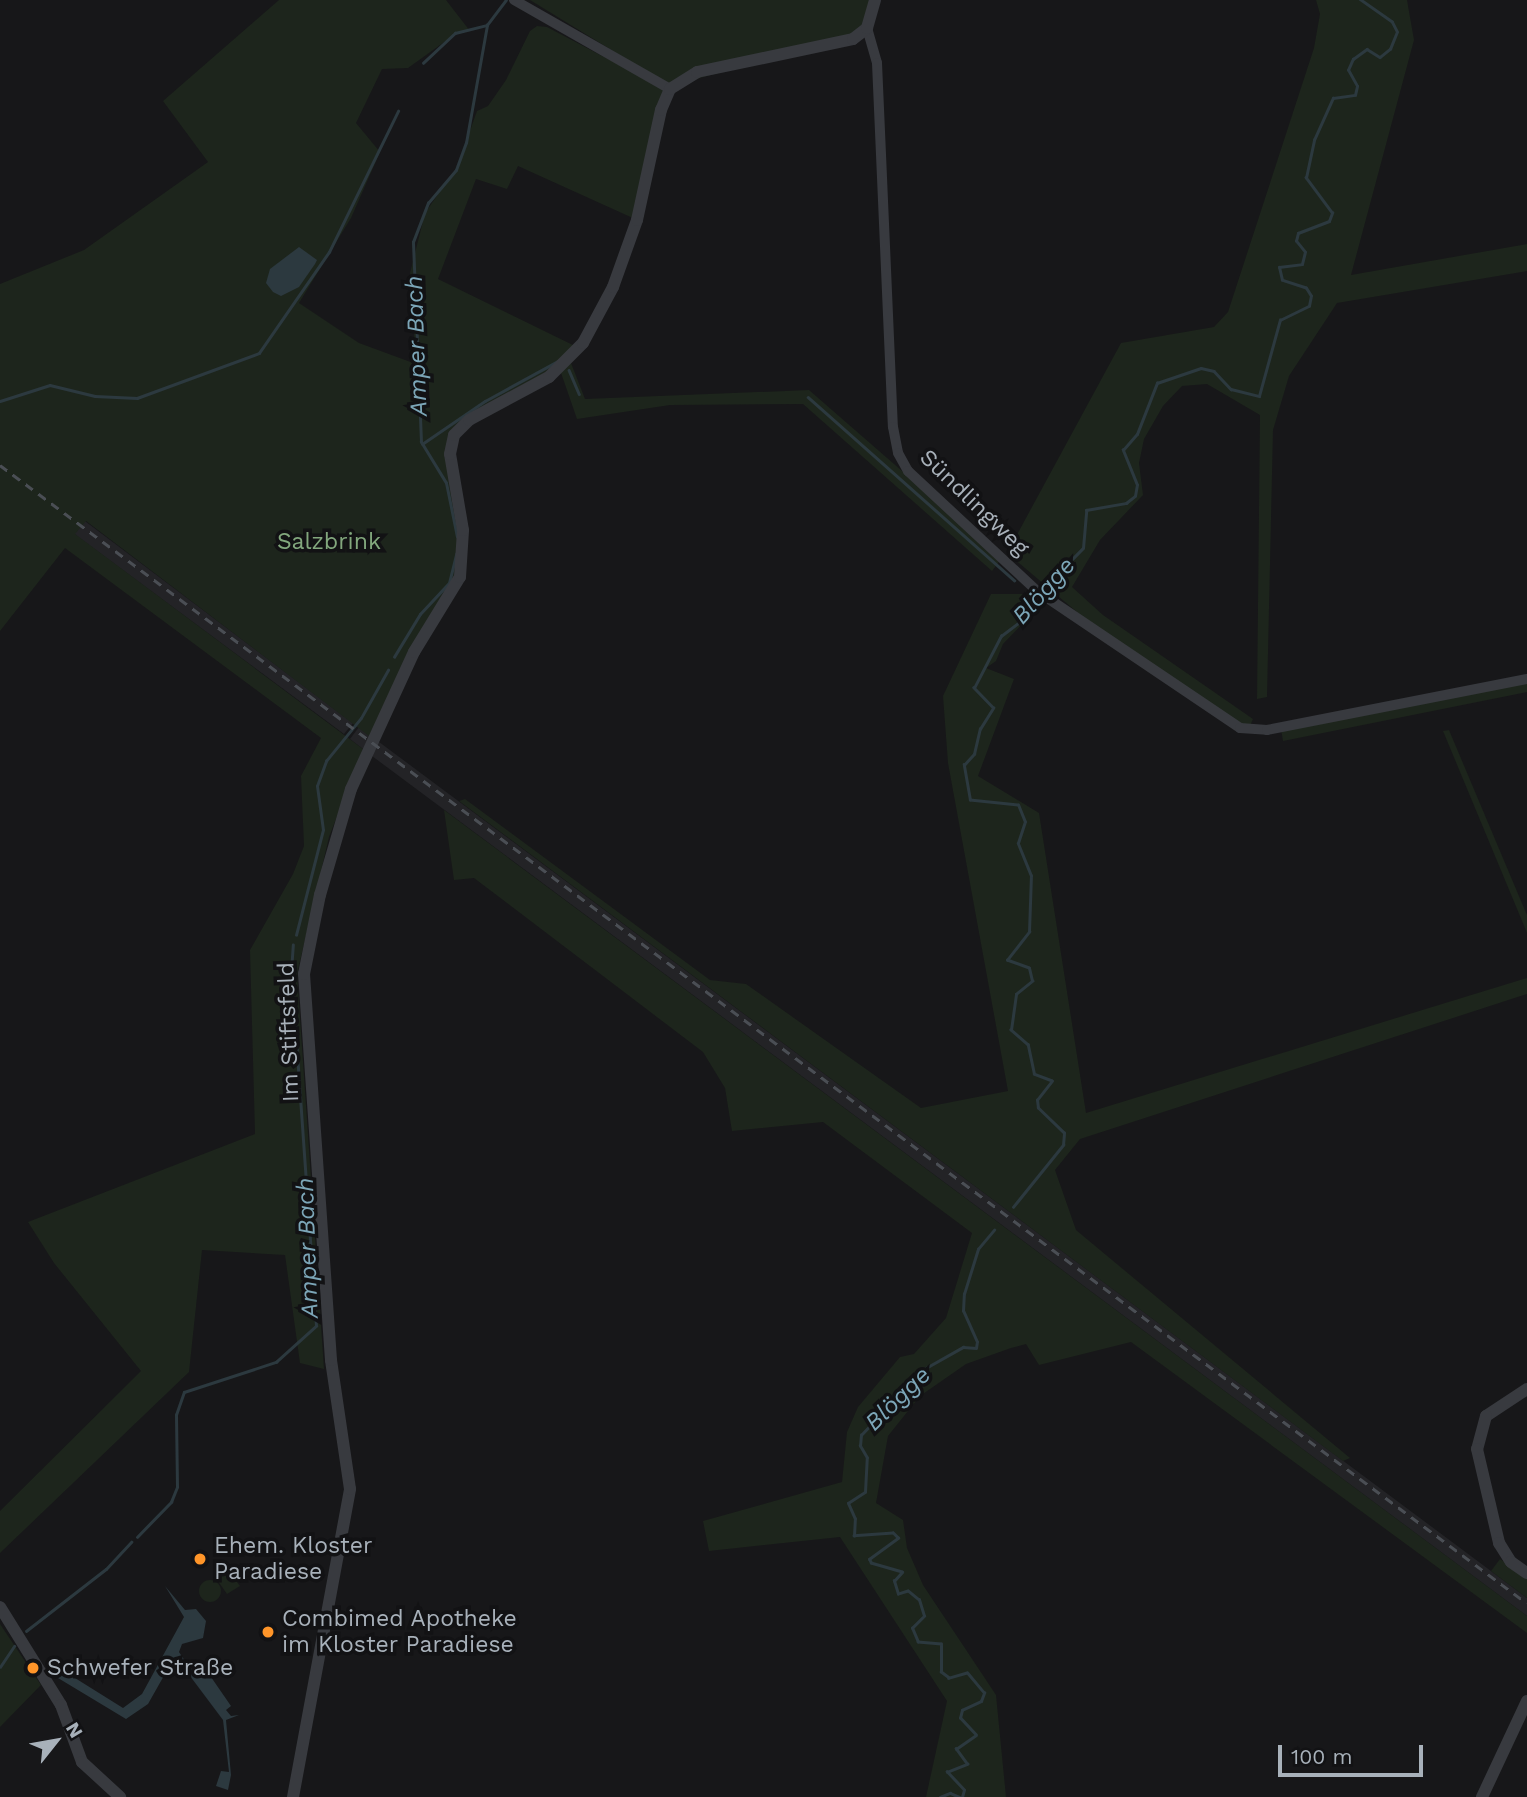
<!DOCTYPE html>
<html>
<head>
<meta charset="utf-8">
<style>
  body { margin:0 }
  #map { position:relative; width:1527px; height:1797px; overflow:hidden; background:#171719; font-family:"Work Sans",sans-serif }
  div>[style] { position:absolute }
  .built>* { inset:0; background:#232326 }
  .green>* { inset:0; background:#1d251c }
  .round { border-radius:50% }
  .water>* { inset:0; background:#2c393f }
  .stream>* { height:2.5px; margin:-1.25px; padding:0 1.25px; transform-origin:1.25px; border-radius:1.25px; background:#2c393f }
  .minor>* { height:10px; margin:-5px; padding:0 5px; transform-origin:5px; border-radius:5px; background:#383a3f }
  .tertiary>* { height:12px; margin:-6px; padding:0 6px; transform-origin:6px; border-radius:6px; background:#383a3f }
  .rail>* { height:2.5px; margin-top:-1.25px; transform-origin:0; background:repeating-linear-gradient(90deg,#4a4e54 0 9px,transparent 0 16px) }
  .dots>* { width:19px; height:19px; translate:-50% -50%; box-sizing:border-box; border:4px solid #121214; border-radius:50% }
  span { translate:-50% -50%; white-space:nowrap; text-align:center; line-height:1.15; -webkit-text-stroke:7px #121214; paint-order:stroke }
  .street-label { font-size:23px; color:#a8b1ba }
  .park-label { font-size:23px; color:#82a77d }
  .poi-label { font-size:23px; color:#a8b1ba }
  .left { translate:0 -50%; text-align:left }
  .water-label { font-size:24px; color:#7ca6b8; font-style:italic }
  .north { position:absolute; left:21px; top:1706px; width:70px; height:70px; -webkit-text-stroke:5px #121214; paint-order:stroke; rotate:59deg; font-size:19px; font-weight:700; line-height:28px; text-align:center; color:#a8b1ba }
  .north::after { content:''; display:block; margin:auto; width:24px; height:32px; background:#a8b1ba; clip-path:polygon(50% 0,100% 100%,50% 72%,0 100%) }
  .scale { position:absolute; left:1278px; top:1745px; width:145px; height:32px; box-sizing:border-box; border:4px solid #a8b1ba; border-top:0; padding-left:9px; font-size:21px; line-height:24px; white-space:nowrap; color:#a8b1ba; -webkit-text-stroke:5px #121214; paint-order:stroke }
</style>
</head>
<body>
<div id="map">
  <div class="built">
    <i style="clip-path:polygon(0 457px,353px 723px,344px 734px,0 479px)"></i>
    <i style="clip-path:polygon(359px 727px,1491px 1571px,1527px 1598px,1527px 1616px,372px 756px,350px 739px)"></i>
  </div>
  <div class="green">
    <i style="clip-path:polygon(279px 0,446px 0,470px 31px,454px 35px,408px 68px,382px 69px,356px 123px,380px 152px,351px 218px,299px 303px,359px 343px,416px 364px,410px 273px,425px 213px,457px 167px,477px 111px,488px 106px,506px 80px,530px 31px,537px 26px,547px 27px,667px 90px,635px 219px,518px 166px,507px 189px,476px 179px,438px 279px,579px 348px,547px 375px,452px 434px,464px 557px,369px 736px,86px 521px,75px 534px,363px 749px,329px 837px,297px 974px,324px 1369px,300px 1363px,285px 1255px,202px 1250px,189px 1372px,0 1553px,0 1511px,141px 1371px,54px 1263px,28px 1222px,255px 1134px,250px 950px,293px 874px,304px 846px,301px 776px,321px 738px,65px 548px,0 631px,0 284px,84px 250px,208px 162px,163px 101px)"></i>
    <i style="clip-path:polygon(530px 0,872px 0,863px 27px,852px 37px,670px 86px)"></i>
    <i style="clip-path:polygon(1316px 0,1407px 0,1414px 40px,1351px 275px,1527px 244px,1527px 271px,1337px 303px,1289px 376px,1273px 430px,1267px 697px,1257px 699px,1260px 415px,1207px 384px,1182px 386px,1163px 406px,1144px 439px,1139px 463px,1143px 495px,1100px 540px,1072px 587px,1103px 615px,1253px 719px,1249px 728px,1234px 722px,1090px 623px,1007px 553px,1121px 343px,1214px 327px,1228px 312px,1314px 48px,1320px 14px)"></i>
    <i style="clip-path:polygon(571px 363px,585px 399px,809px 390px,1002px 558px,992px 571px,803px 404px,670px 405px,577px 419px,560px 370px)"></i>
    <i style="clip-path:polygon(991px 594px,1041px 594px,1027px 619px,1003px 644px,996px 661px,986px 668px,1014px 679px,978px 776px,1039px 813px,1086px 1113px,1527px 978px,1527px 994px,1080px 1139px,1055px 1170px,1076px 1230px,1350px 1458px,1343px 1461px,459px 801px,465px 799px,710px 980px,746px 984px,921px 1108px,1008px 1091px,948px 763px,943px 696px)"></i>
    <i style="clip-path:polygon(1527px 682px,1527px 692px,1283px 741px,1281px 729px)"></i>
    <i style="clip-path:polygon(1449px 730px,1527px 915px,1527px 933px,1443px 731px)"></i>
    <i style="clip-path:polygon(444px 810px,1527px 1616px,1527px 1633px,1131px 1342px,1039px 1365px,1026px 1344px,1011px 1348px,966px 1364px,920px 1396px,888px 1436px,876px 1503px,903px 1520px,907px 1548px,923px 1585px,996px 1695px,1006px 1797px,926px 1797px,947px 1701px,840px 1537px,709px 1551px,703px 1521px,842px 1482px,847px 1432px,858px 1407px,900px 1357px,914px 1354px,946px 1318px,972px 1233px,823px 1122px,732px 1131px,725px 1088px,703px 1052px,474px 878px,454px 880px)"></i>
    <i style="clip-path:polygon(1500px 1559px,1527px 1578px,1527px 1598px,1491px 1571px)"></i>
    <i style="clip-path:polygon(226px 1567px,240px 1586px,227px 1594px,213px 1574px)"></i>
    <i class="round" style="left:199px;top:1580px;width:22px;height:22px"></i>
    <i style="clip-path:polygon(0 1624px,41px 1685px,0 1727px)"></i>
  </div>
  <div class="water">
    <i style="clip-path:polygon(299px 247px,317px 260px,315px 264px,299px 287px,281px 296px,273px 292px,266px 283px,270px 269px)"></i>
    <i style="clip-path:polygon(165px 1586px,185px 1610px,196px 1609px,206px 1621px,203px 1638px,182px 1644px,179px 1652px,185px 1661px,202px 1664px,231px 1706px,226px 1710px,231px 1716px,239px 1715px,226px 1720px,231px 1775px,228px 1790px,216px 1786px,221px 1771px,229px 1772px,223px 1720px,178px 1660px,174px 1658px,148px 1704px,126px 1719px,58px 1678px,59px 1673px,75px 1678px,123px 1708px,142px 1694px,184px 1617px)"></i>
  </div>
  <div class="stream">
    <i style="left:423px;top:63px;width:44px;rotate:-43.2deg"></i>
    <i style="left:455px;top:33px;width:33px;rotate:-14deg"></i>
    <i style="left:487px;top:25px;width:31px;rotate:-53deg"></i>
    <i style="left:569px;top:370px;width:26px;rotate:67deg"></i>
    <i style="left:808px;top:397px;width:276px;rotate:41.6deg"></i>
    <i style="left:0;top:401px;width:52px;rotate:-17.7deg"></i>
    <i style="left:50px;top:385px;width:46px;rotate:13.7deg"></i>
    <i style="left:95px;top:396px;width:42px;rotate:2.7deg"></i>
    <i style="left:137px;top:398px;width:130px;rotate:-20.2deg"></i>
    <i style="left:259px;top:353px;width:123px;rotate:-55.3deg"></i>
    <i style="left:329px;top:252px;width:157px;rotate:-63.9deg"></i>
    <i style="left:422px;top:444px;width:76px;rotate:-34.3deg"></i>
    <i style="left:485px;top:401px;width:83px;rotate:-28.7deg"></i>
    <i style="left:457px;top:537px;width:55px;rotate:-101.5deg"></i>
    <i style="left:446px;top:483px;width:48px;rotate:-121.4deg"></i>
    <i style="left:421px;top:442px;width:200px;rotate:-92.3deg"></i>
    <i style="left:413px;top:242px;width:42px;rotate:-69deg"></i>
    <i style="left:428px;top:203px;width:43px;rotate:-49.7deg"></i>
    <i style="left:456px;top:170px;width:29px;rotate:-70deg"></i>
    <i style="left:466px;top:143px;width:120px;rotate:-79.9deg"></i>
    <i style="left:1041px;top:591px;width:60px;rotate:-45.7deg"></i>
    <i style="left:1083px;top:548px;width:38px;rotate:-85deg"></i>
    <i style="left:1086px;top:510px;width:41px;rotate:-9.9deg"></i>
    <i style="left:1126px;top:503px;width:11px;rotate:-38deg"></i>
    <i style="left:1135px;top:496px;width:11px;rotate:-80deg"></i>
    <i style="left:1137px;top:485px;width:38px;rotate:-112deg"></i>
    <i style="left:1123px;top:450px;width:21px;rotate:-49deg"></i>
    <i style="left:1137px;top:434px;width:55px;rotate:-68.6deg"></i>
    <i style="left:1157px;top:383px;width:46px;rotate:-18.8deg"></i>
    <i style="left:1201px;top:368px;width:13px;rotate:13deg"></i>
    <i style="left:1214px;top:371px;width:25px;rotate:47deg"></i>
    <i style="left:1231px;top:389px;width:29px;rotate:14deg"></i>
    <i style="left:1259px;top:396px;width:79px;rotate:-74.6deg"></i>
    <i style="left:1280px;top:320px;width:32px;rotate:-26deg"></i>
    <i style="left:1309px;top:306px;width:10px;rotate:-79deg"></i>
    <i style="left:1311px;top:296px;width:9px;rotate:-122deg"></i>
    <i style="left:1306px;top:288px;width:25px;rotate:-162deg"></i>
    <i style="left:1282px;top:280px;width:13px;rotate:-103deg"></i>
    <i style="left:1279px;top:267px;width:23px;rotate:-7deg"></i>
    <i style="left:1302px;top:264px;width:12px;rotate:-76deg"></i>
    <i style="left:1305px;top:252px;width:14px;rotate:-129deg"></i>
    <i style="left:1296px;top:241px;width:8px;rotate:-76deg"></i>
    <i style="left:1298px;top:233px;width:33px;rotate:-21deg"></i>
    <i style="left:1329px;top:221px;width:9px;rotate:-69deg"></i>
    <i style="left:1332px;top:213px;width:44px;rotate:-126.6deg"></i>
    <i style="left:1306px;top:178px;width:39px;rotate:-78deg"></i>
    <i style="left:1314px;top:140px;width:46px;rotate:-65.7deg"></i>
    <i style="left:1333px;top:98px;width:22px;rotate:-8deg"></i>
    <i style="left:1355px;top:95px;width:9px;rotate:-77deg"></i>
    <i style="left:1357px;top:86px;width:18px;rotate:-119deg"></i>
    <i style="left:1348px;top:70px;width:12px;rotate:-66deg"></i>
    <i style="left:1353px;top:59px;width:17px;rotate:-36deg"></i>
    <i style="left:1367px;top:49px;width:15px;rotate:32deg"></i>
    <i style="left:1380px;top:57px;width:13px;rotate:-39deg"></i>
    <i style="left:1390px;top:49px;width:18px;rotate:-68deg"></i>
    <i style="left:1397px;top:32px;width:11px;rotate:-117deg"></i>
    <i style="left:1392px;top:22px;width:39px;rotate:-145deg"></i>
    <i style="left:394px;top:657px;width:50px;rotate:-58.8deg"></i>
    <i style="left:420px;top:614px;width:42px;rotate:-46.9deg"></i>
    <i style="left:449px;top:583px;width:30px;rotate:-76deg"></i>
    <i style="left:296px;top:935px;width:108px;rotate:-75.6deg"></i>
    <i style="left:323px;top:830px;width:44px;rotate:-97.8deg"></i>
    <i style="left:317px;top:786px;width:27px;rotate:-70deg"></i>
    <i style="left:326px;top:761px;width:55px;rotate:-50.9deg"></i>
    <i style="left:361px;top:718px;width:55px;rotate:-60.6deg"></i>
    <i style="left:1013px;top:1207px;width:80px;rotate:-51.1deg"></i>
    <i style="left:1063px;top:1145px;width:12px;rotate:-85deg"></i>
    <i style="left:1064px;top:1133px;width:36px;rotate:-136deg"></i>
    <i style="left:1038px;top:1108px;width:8px;rotate:-97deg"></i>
    <i style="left:1037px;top:1100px;width:24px;rotate:-52deg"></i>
    <i style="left:1052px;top:1081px;width:19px;rotate:-159deg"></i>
    <i style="left:1034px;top:1074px;width:30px;rotate:-102deg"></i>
    <i style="left:1028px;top:1045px;width:23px;rotate:-139deg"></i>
    <i style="left:1011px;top:1030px;width:36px;rotate:-82deg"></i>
    <i style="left:1016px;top:994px;width:21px;rotate:-39deg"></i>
    <i style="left:1032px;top:981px;width:13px;rotate:-103deg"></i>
    <i style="left:1029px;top:968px;width:23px;rotate:-160deg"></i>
    <i style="left:1007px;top:960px;width:36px;rotate:-52deg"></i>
    <i style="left:1029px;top:932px;width:56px;rotate:-88deg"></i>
    <i style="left:1031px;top:876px;width:35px;rotate:-112deg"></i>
    <i style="left:1018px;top:843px;width:22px;rotate:-72deg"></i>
    <i style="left:1025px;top:822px;width:18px;rotate:-112deg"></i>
    <i style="left:1018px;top:805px;width:48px;rotate:-174.1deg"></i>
    <i style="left:970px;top:800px;width:36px;rotate:-100deg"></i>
    <i style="left:964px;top:765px;width:15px;rotate:-48deg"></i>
    <i style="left:974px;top:754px;width:26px;rotate:-77deg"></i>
    <i style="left:980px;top:729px;width:25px;rotate:-58deg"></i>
    <i style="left:993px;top:708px;width:28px;rotate:-134deg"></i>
    <i style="left:974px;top:688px;width:59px;rotate:-62.6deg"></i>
    <i style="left:1001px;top:636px;width:31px;rotate:-37deg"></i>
    <i style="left:1026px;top:617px;width:24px;rotate:-62deg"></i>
    <i style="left:137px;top:1537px;width:49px;rotate:-45.8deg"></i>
    <i style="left:171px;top:1502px;width:16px;rotate:-68deg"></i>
    <i style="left:177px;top:1487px;width:72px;rotate:-90.8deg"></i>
    <i style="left:176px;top:1415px;width:24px;rotate:-71deg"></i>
    <i style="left:184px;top:1392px;width:97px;rotate:-18.1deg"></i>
    <i style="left:276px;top:1362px;width:54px;rotate:-42deg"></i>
    <i style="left:316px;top:1326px;width:356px;rotate:-94deg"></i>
    <i style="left:291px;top:971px;width:26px;rotate:-86deg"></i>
    <i style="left:26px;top:1631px;width:101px;rotate:-37.8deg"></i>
    <i style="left:106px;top:1569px;width:37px;rotate:-47deg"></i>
    <i style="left:0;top:1667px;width:25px;rotate:-56deg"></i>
    <i style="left:940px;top:1797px;width:11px;rotate:-22deg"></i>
    <i style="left:950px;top:1793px;width:11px;rotate:22deg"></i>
    <i style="left:962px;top:1797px;width:7px;rotate:-74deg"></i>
    <i style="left:964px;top:1790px;width:25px;rotate:-133deg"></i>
    <i style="left:947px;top:1772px;width:22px;rotate:-22deg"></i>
    <i style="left:967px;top:1764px;width:19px;rotate:-126deg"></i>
    <i style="left:956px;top:1749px;width:24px;rotate:-35deg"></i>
    <i style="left:976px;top:1735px;width:23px;rotate:-133deg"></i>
    <i style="left:960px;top:1718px;width:8px;rotate:-76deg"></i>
    <i style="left:962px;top:1710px;width:21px;rotate:-25deg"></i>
    <i style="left:981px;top:1701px;width:9px;rotate:-69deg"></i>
    <i style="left:984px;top:1693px;width:26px;rotate:-130deg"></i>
    <i style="left:967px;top:1673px;width:19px;rotate:164deg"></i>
    <i style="left:949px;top:1678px;width:10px;rotate:-143deg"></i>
    <i style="left:941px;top:1672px;width:28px;rotate:-90deg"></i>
    <i style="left:941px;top:1644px;width:23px;rotate:-175deg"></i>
    <i style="left:918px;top:1642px;width:15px;rotate:-113deg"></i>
    <i style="left:912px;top:1628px;width:17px;rotate:-45deg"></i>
    <i style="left:924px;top:1616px;width:17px;rotate:-107deg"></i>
    <i style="left:919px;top:1600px;width:14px;rotate:-141deg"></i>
    <i style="left:908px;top:1591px;width:10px;rotate:163deg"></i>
    <i style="left:898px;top:1594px;width:14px;rotate:-107deg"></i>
    <i style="left:894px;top:1581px;width:12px;rotate:-48deg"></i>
    <i style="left:902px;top:1572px;width:32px;rotate:-164deg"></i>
    <i style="left:871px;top:1563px;width:4px;rotate:-117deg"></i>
    <i style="left:869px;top:1559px;width:36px;rotate:-36deg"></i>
    <i style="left:898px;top:1538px;width:7px;rotate:-135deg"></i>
    <i style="left:893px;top:1533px;width:39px;rotate:176deg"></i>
    <i style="left:854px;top:1536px;width:17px;rotate:-87deg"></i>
    <i style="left:855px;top:1519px;width:17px;rotate:-114deg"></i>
    <i style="left:848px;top:1503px;width:20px;rotate:-33deg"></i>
    <i style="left:865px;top:1492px;width:34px;rotate:-87deg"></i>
    <i style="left:867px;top:1458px;width:14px;rotate:-120deg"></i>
    <i style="left:860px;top:1446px;width:11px;rotate:-85deg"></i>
    <i style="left:861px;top:1435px;width:91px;rotate:-46.3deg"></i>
    <i style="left:924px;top:1369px;width:45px;rotate:-29.4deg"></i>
    <i style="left:963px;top:1347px;width:13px;rotate:4deg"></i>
    <i style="left:976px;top:1348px;width:6px;rotate:-81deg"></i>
    <i style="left:977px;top:1342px;width:34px;rotate:-114deg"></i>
    <i style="left:963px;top:1311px;width:17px;rotate:-87deg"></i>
    <i style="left:964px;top:1294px;width:47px;rotate:-72.7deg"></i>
    <i style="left:978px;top:1249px;width:25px;rotate:-50deg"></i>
  </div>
  <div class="minor">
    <i style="left:514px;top:0;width:180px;rotate:29.7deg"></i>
    <i style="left:867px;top:28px;width:36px;rotate:74deg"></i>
    <i style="left:877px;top:63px;width:364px;rotate:87.5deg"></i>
    <i style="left:893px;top:427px;width:26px;rotate:79deg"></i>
    <i style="left:898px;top:453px;width:21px;rotate:61deg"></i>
    <i style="left:908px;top:471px;width:176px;rotate:42.9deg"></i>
    <i style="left:1037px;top:591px;width:245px;rotate:34deg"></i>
    <i style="left:1240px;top:728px;width:27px;rotate:4deg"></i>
    <i style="left:1267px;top:730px;width:265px;rotate:-11.1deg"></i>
  </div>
  <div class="tertiary">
    <i style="left:1527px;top:1389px;width:49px;rotate:146.6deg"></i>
    <i style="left:1486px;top:1416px;width:34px;rotate:105deg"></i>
    <i style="left:1477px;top:1449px;width:97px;rotate:76.8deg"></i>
    <i style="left:1499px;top:1543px;width:22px;rotate:58deg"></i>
    <i style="left:1511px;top:1562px;width:19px;rotate:35deg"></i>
    <i style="left:0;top:1607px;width:115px;rotate:58.1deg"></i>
    <i style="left:61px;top:1705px;width:61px;rotate:69.8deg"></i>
    <i style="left:82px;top:1762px;width:52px;rotate:42.6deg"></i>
    <i style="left:293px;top:1797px;width:313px;rotate:-79.5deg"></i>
    <i style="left:350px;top:1489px;width:130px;rotate:-98.4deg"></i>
    <i style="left:331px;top:1360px;width:387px;rotate:-94deg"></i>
    <i style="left:304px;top:974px;width:81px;rotate:-78.6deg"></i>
    <i style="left:320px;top:895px;width:110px;rotate:-73.7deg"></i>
    <i style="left:351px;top:789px;width:151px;rotate:-65.3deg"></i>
    <i style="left:414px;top:652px;width:88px;rotate:-58.5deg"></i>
    <i style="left:460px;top:577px;width:47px;rotate:-86.3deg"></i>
    <i style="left:463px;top:530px;width:77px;rotate:-99.7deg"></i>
    <i style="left:450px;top:454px;width:19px;rotate:-78deg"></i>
    <i style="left:454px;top:435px;width:21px;rotate:-45deg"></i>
    <i style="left:469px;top:420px;width:91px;rotate:-28.3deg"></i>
    <i style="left:549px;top:377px;width:48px;rotate:-45deg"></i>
    <i style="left:583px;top:343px;width:64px;rotate:-61.8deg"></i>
    <i style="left:613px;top:287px;width:71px;rotate:-70.3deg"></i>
    <i style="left:637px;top:220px;width:113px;rotate:-77.7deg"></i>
    <i style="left:661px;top:110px;width:23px;rotate:-67deg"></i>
    <i style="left:670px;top:89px;width:32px;rotate:-32deg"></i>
    <i style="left:697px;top:72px;width:159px;rotate:-11.9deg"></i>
    <i style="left:853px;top:39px;width:18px;rotate:-38deg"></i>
    <i style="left:867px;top:28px;width:29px;rotate:-74deg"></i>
    <i style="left:1482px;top:1797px;width:106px;rotate:-64.9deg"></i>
  </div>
  <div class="rail">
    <i style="left:0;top:465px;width:1904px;rotate:36.7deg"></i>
  </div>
  <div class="dots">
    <i style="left:200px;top:1559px;background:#ff9529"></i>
    <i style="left:268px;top:1632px;background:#ff9529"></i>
    <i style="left:33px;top:1668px;background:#ff9529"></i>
  </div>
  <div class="street-label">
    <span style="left:974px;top:503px;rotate:44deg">Sündlingweg</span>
    <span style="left:289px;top:1032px;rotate:-92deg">Im Stiftsfeld</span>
  </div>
  <div class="park-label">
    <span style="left:329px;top:542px">Salzbrink</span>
  </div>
  <div class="poi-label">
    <span class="left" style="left:214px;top:1559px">Ehem. Kloster<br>Paradiese</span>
    <span class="left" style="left:282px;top:1632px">Combimed Apotheke<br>im Kloster Paradiese</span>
    <span class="left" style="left:47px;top:1668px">Schwefer Straße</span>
  </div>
  <div class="water-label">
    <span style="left:417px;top:346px;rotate:-92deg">Amper Bach</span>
    <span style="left:1044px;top:591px;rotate:-48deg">Blögge</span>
    <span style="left:308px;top:1248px;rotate:-92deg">Amper Bach</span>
    <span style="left:898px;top:1399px;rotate:-44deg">Blögge</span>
  </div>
  <div class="north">N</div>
  <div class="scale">100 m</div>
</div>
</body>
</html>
